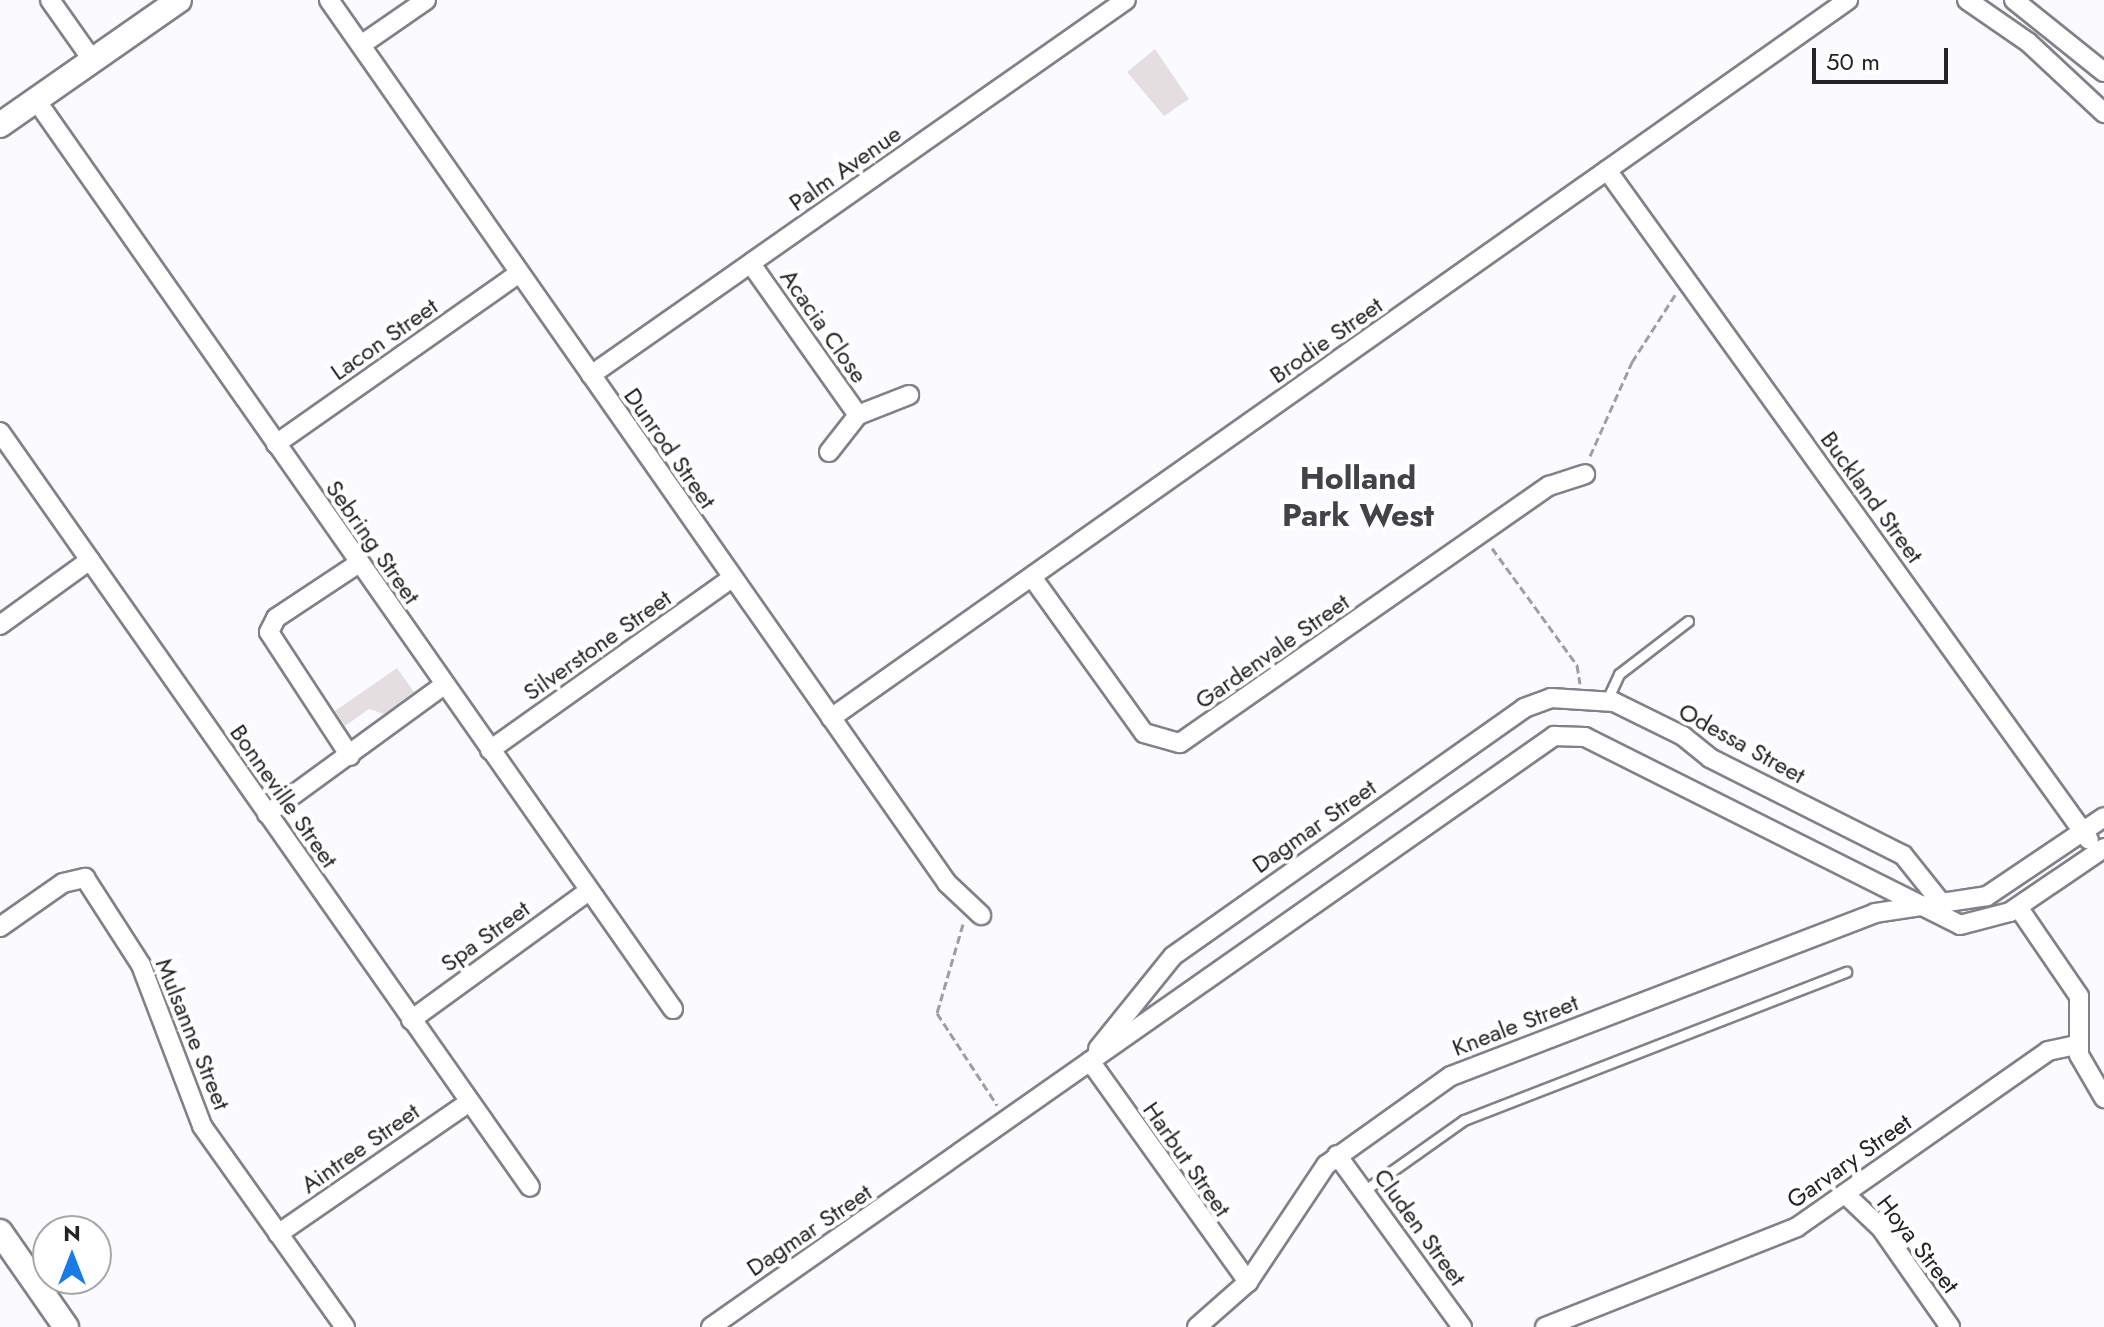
<!DOCTYPE html>
<html>
<head>
<meta charset="utf-8">
<style>
  body { margin:0 }
  #map { position:relative; width:2104px; height:1327px; overflow:hidden; background:#fbfbff; font-family:Jost,sans-serif }
  div>[style] { position:absolute }
  .building>* { inset:0; background:#e5dee0 }
  .path>* { height:3px; margin-top:-1.5px; transform-origin:0; background:repeating-linear-gradient(90deg,#9f9fa2 0 8px,transparent 0 12px) }
  .roads { filter:drop-shadow(2px 0 #818287) drop-shadow(-2px 0 #818287) drop-shadow(0 2px #818287) drop-shadow(0 -2px #818287) }
  .lane>* { height:9px; margin:-4.5px; padding:0 4.5px; transform-origin:4.5px; border-radius:4.5px; background:#fff }
  .street>* { height:18px; margin:-9px; padding:0 9px; transform-origin:9px; border-radius:9px; background:#fff }
  .secondary>* { height:24px; margin:-12px; padding:0 12px; transform-origin:12px; border-radius:12px; background:#fff }
  span { translate:-50% -50%; white-space:nowrap; text-align:center; line-height:1.15; -webkit-text-stroke:8px #fff; paint-order:stroke }
  .street-label { font-size:24px; color:#242426 }
  .district-label { font-size:32px; color:#424347; font-weight:700 }
  .north { position:absolute; left:32px; top:1215px; width:80px; height:80px; box-sizing:border-box; background:#fff; border:2px solid #a7a7a8; border-radius:50%; rotate:0deg; font-size:22px; font-weight:700; line-height:32px; text-align:center; color:#242426 }
  .north::after { content:''; display:block; margin:auto; width:28px; height:36px; background:#1b7be4; clip-path:polygon(50% 0,100% 100%,50% 72%,0 100%) }
  .scale { position:absolute; left:1812px; top:48px; width:136px; height:36px; box-sizing:border-box; border:4px solid #242426; border-top:0; padding-left:10px; font-size:24px; line-height:28px; white-space:nowrap; color:#242426; -webkit-text-stroke:6px #fff; paint-order:stroke }
</style>
</head>
<body>
<div id="map">
  <div class="building">
    <i style="clip-path:polygon(1155px 49px,1189px 99px,1164px 116px,1127px 72px)"></i>
    <i style="clip-path:polygon(397px 668px,414px 692px,384px 714px,369px 709px,345px 726px,335px 711px)"></i>
  </div>
  <div class="path">
    <i style="left:1590px;top:456px;width:103px;rotate:-65.9deg"></i>
    <i style="left:1632px;top:362px;width:80px;rotate:-57.3deg"></i>
    <i style="left:1492px;top:548px;width:145px;rotate:54deg"></i>
    <i style="left:1577px;top:665px;width:19px;rotate:81deg"></i>
    <i style="left:963px;top:924px;width:93px;rotate:106.3deg"></i>
    <i style="left:937px;top:1013px;width:110px;rotate:56.9deg"></i>
  </div>
  <div class="roads">
    <div class="lane">
      <i style="left:1607px;top:700px;width:29px;rotate:-65deg"></i>
      <i style="left:1619px;top:674px;width:87px;rotate:-37.5deg"></i>
      <i style="left:1365px;top:1190px;width:121px;rotate:-35.3deg"></i>
      <i style="left:1464px;top:1120px;width:410px;rotate:-21.2deg"></i>
    </div>
    <div class="street">
      <i style="left:50px;top:0;width:75px;rotate:54.8deg"></i>
      <i style="left:329px;top:0;width:1078px;rotate:55.01deg"></i>
      <i style="left:947px;top:883px;width:47px;rotate:43.3deg"></i>
      <i style="left:1967px;top:0;width:75px;rotate:34.7deg"></i>
      <i style="left:2029px;top:43px;width:103px;rotate:43deg"></i>
      <i style="left:2014px;top:0;width:115px;rotate:38.7deg"></i>
      <i style="left:361px;top:45px;width:79px;rotate:-34.7deg"></i>
      <i style="left:36px;top:100px;width:1110px;rotate:54.98deg"></i>
      <i style="left:1607px;top:170px;width:825px;rotate:54.27deg"></i>
      <i style="left:751px;top:264px;width:185px;rotate:54.7deg"></i>
      <i style="left:591px;top:375px;width:653px;rotate:-35.03deg"></i>
      <i style="left:0;top:432px;width:922px;rotate:54.93deg"></i>
      <i style="left:276px;top:444px;width:297px;rotate:-35.1deg"></i>
      <i style="left:829px;top:452px;width:47px;rotate:-51.9deg"></i>
      <i style="left:858px;top:415px;width:55px;rotate:-21.4deg"></i>
      <i style="left:1032px;top:577px;width:192px;rotate:54.3deg"></i>
      <i style="left:1144px;top:733px;width:37px;rotate:16deg"></i>
      <i style="left:1180px;top:743px;width:450px;rotate:-34.9deg"></i>
      <i style="left:1549px;top:486px;width:38px;rotate:-18deg"></i>
      <i style="left:0;top:625px;width:111px;rotate:-35.8deg"></i>
      <i style="left:831px;top:718px;width:1245px;rotate:-35.22deg"></i>
      <i style="left:490px;top:750px;width:296px;rotate:-35.4deg"></i>
      <i style="left:350px;top:756px;width:148px;rotate:-123.2deg"></i>
      <i style="left:269px;top:632px;width:16px;rotate:-63deg"></i>
      <i style="left:276px;top:618px;width:100px;rotate:-33.5deg"></i>
      <i style="left:267px;top:814px;width:219px;rotate:-36.1deg"></i>
      <i style="left:2018px;top:907px;width:108px;rotate:55.6deg"></i>
      <i style="left:2079px;top:996px;width:59px;rotate:90deg"></i>
      <i style="left:2079px;top:1055px;width:50px;rotate:59.8deg"></i>
      <i style="left:0;top:927px;width:77px;rotate:-34.9deg"></i>
      <i style="left:63px;top:883px;width:23px;rotate:-13deg"></i>
      <i style="left:85px;top:878px;width:103px;rotate:57.2deg"></i>
      <i style="left:141px;top:965px;width:172px;rotate:69.2deg"></i>
      <i style="left:202px;top:1126px;width:247px;rotate:54.6deg"></i>
      <i style="left:411px;top:1020px;width:218px;rotate:-36deg"></i>
      <i style="left:1098px;top:1049px;width:119px;rotate:-51.1deg"></i>
      <i style="left:1173px;top:956px;width:430px;rotate:-35.2deg"></i>
      <i style="left:1524px;top:708px;width:29px;rotate:-20deg"></i>
      <i style="left:1551px;top:698px;width:63px;rotate:3.6deg"></i>
      <i style="left:1614px;top:702px;width:77px;rotate:26.2deg"></i>
      <i style="left:1683px;top:736px;width:35px;rotate:39deg"></i>
      <i style="left:1710px;top:758px;width:216px;rotate:26.7deg"></i>
      <i style="left:1903px;top:855px;width:58px;rotate:51.3deg"></i>
      <i style="left:1090px;top:1061px;width:272px;rotate:54.4deg"></i>
      <i style="left:1337px;top:1155px;width:213px;rotate:54deg"></i>
      <i style="left:1845px;top:1194px;width:50px;rotate:43.4deg"></i>
      <i style="left:1881px;top:1228px;width:121px;rotate:55.1deg"></i>
      <i style="left:278px;top:1234px;width:232px;rotate:-34.6deg"></i>
      <i style="left:711px;top:1327px;width:1030px;rotate:-35.03deg"></i>
      <i style="left:1554px;top:736px;width:31px;rotate:2deg"></i>
      <i style="left:1585px;top:737px;width:419px;rotate:26.6deg"></i>
      <i style="left:1960px;top:925px;width:52px;rotate:-14.6deg"></i>
      <i style="left:2010px;top:912px;width:114px;rotate:-34.2deg"></i>
      <i style="left:1197px;top:1327px;width:68px;rotate:-41.4deg"></i>
      <i style="left:1248px;top:1282px;width:141px;rotate:-56.3deg"></i>
      <i style="left:1326px;top:1165px;width:153px;rotate:-35.5deg"></i>
      <i style="left:1451px;top:1076px;width:454px;rotate:-21deg"></i>
      <i style="left:1875px;top:913px;width:113px;rotate:-8.6deg"></i>
      <i style="left:1987px;top:896px;width:141px;rotate:-34deg"></i>
      <i style="left:1545px;top:1327px;width:271px;rotate:-21.6deg"></i>
      <i style="left:1797px;top:1227px;width:307px;rotate:-35deg"></i>
      <i style="left:2048px;top:1051px;width:30px;rotate:-12deg"></i>
    </div>
    <div class="secondary">
      <i style="left:0;top:125px;width:218px;rotate:-34.9deg"></i>
      <i style="left:0;top:1232px;width:116px;rotate:55.2deg"></i>
    </div>
  </div>
  <div class="street-label">
    <span style="left:845px;top:168px;rotate:-35deg">Palm Avenue</span>
    <span style="left:824px;top:326px;rotate:55deg">Acacia Close</span>
    <span style="left:384px;top:339px;rotate:-35deg">Lacon Street</span>
    <span style="left:1326px;top:340px;rotate:-35deg">Brodie Street</span>
    <span style="left:670px;top:448px;rotate:55deg">Dunrod Street</span>
    <span style="left:1872px;top:497px;rotate:54deg">Buckland Street</span>
    <span style="left:373px;top:542px;rotate:55deg">Sebring Street</span>
    <span style="left:597px;top:645px;rotate:-35deg">Silverstone Street</span>
    <span style="left:1272px;top:651px;rotate:-35deg">Gardenvale Street</span>
    <span style="left:1742px;top:743px;rotate:29deg">Odessa Street</span>
    <span style="left:284px;top:796px;rotate:55deg">Bonneville Street</span>
    <span style="left:1314px;top:826px;rotate:-35deg">Dagmar Street</span>
    <span style="left:485px;top:936px;rotate:-36deg">Spa Street</span>
    <span style="left:1515px;top:1025px;rotate:-21deg">Kneale Street</span>
    <span style="left:193px;top:1034px;rotate:68deg">Mulsanne Street</span>
    <span style="left:360px;top:1148px;rotate:-35deg">Aintree Street</span>
    <span style="left:1187px;top:1159px;rotate:55deg">Harbut Street</span>
    <span style="left:1849px;top:1161px;rotate:-35deg">Garvary Street</span>
    <span style="left:1420px;top:1227px;rotate:54deg">Cluden Street</span>
    <span style="left:809px;top:1230px;rotate:-34deg">Dagmar Street</span>
    <span style="left:1918px;top:1244px;rotate:52deg">Hoya Street</span>
  </div>
  <div class="district-label">
    <span style="left:1358px;top:497px">Holland<br>Park West</span>
  </div>
  <div class="north">N</div>
  <div class="scale">50 m</div>
</div>
</body>
</html>
